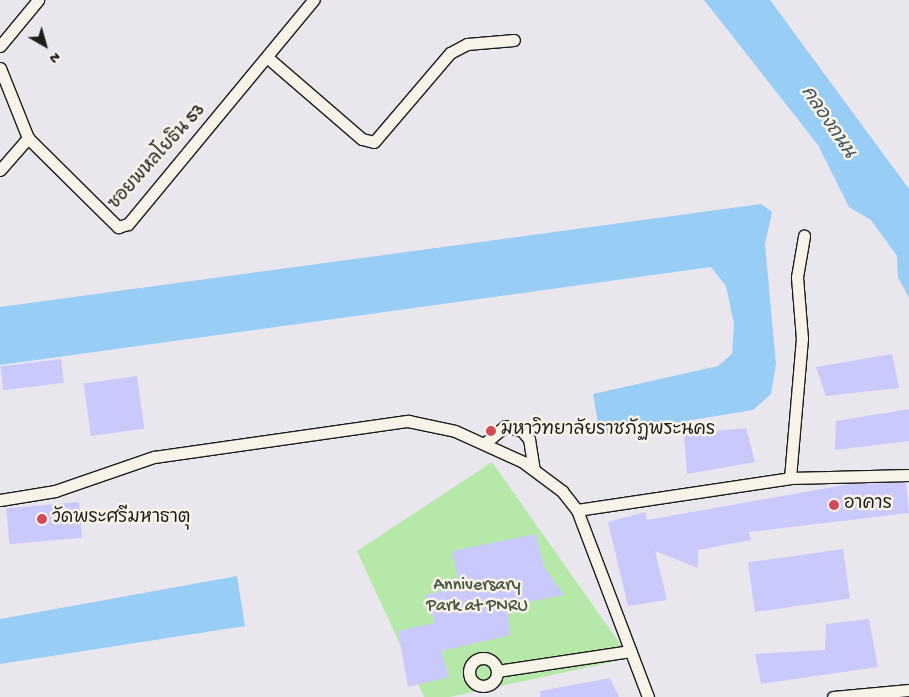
<!DOCTYPE html>
<html>
<head>
<meta charset="utf-8">
<style>
  body { margin:0 }
  #map { position:relative; width:909px; height:697px; overflow:hidden; background:#eae6ee; font-family:"Gochi Hand","Playpen Sans Thai",sans-serif }
  div>[style] { position:absolute }
  .green>* { inset:0; background:#b5e8a9 }
  .water>* { inset:0; background:#98cef6 }
  .building>* { inset:0; background:#cac9fb; transform-origin:0 0 }
  .roads { filter:drop-shadow(1px 0 #1c1c1c) drop-shadow(-1px 0 #1c1c1c) drop-shadow(0 1px #1c1c1c) drop-shadow(0 -1px #1c1c1c) }
  .street>* { height:11px; margin:-5.5px; padding:0 5.5px; transform-origin:5.5px; border-radius:5.5px; background:#f7f3e8 }
  .street>.ring { margin:-5.5px; padding:0; box-sizing:content-box; background:none; border:11px solid #f7f3e8; border-radius:50% }
  .dots>* { width:14px; height:14px; translate:-50% -50%; box-sizing:border-box; border:2px solid #f7f3e8; border-radius:50% }
  span { translate:-50% -50%; white-space:nowrap; text-align:center; line-height:1.15; -webkit-text-stroke:5px #f7f3e8; paint-order:stroke }
  .street-label { font-size:18px; color:#1c1c1c }
  .poi-label { font-size:18px; color:#1c1c1c }
  .left { translate:0 -50%; text-align:left }
  .park-label { font-size:18px; color:#4a5946 }
  .water-label { font-size:19px; color:#41515d; font-style:italic }
  .north { position:absolute; left:20px; top:20px; width:50px; height:50px; -webkit-text-stroke:4px #f7f3e8; paint-order:stroke; rotate:142deg; font-size:14px; font-weight:700; line-height:20px; text-align:center; color:#1c1c1c }
  .north::after { content:''; display:block; margin:auto; width:18px; height:22px; background:#1c1c1c; clip-path:polygon(50% 0,100% 100%,50% 72%,0 100%) }
</style>
</head>
<body>
<div id="map">
  <div class="green">
    <i style="clip-path:polygon(492px 462px,630px 658px,450px 697px,424px 697px,357px 551px)"></i>
  </div>
  <div class="water">
    <i style="clip-path:polygon(704px 0,770px 0,909px 189px,909px 298px,898px 277px,897px 256px,871px 220px,849px 207px,818px 145px)"></i>
    <i style="clip-path:polygon(761px 204px,772px 212px,765px 244px,776px 364px,771px 394px,753px 410px,600px 435px,593px 394px,718px 366px,732px 354px,734px 324px,726px 286px,711px 267px,0 365px,0 307px)"></i>
    <i style="clip-path:polygon(237px 576px,245px 626px,0 664px,0 619px)"></i>
  </div>
  <div class="building">
    <i style="clip-path:polygon(892px 354px,899px 388px,826px 396px,816px 367px)"></i>
    <i style="left:61px;top:359px;width:24px;height:61px;rotate:83deg"></i>
    <i style="left:137px;top:376px;width:53px;height:54px;rotate:82deg"></i>
    <i style="clip-path:polygon(909px 409px,909px 441px,835px 450px,836px 421px)"></i>
    <i style="clip-path:polygon(746px 428px,755px 462px,687px 474px,684px 434px)"></i>
    <i style="clip-path:polygon(906px 483px,909px 513px,749px 532px,751px 540px,698px 550px,698px 568px,655px 551px,667px 600px,628px 606px,608px 522px,645px 512px,647px 520px,850px 484px)"></i>
    <i style="left:79px;top:502px;width:36px;height:73px;rotate:85deg"></i>
    <i style="clip-path:polygon(536px 534px,544px 567px,564px 595px,507px 606px,510px 635px,441px 651px,449px 677px,408px 687px,398px 631px,435px 623px,425px 595px,460px 587px,452px 551px)"></i>
    <i style="left:843px;top:549px;width:50px;height:96px;rotate:82deg"></i>
    <i style="clip-path:polygon(869px 619px,878px 667px,761px 684px,755px 654px,825px 650px,826px 624px)"></i>
    <i style="clip-path:polygon(610px 678px,619px 697px,540px 697px,540px 691px)"></i>
  </div>
  <div class="roads">
    <div class="street">
      <i style="left:0;top:46px;width:60px;rotate:-50.4deg"></i>
      <i style="left:268px;top:58px;width:124px;rotate:40.8deg"></i>
      <i style="left:362px;top:139px;width:12px;rotate:14deg"></i>
      <i style="left:374px;top:142px;width:117px;rotate:-49.5deg"></i>
      <i style="left:450px;top:53px;width:19px;rotate:-28deg"></i>
      <i style="left:467px;top:44px;width:47px;rotate:-4.9deg"></i>
      <i style="left:0;top:68px;width:75px;rotate:68.2deg"></i>
      <i style="left:28px;top:138px;width:127px;rotate:44.7deg"></i>
      <i style="left:118px;top:227px;width:10px;rotate:-17deg"></i>
      <i style="left:128px;top:224px;width:291px;rotate:-50.4deg"></i>
      <i style="left:0;top:170px;width:43px;rotate:-48.8deg"></i>
      <i style="left:485px;top:443px;width:26px;rotate:-40deg"></i>
      <i style="left:505px;top:426px;width:18px;rotate:16deg"></i>
      <i style="left:522px;top:431px;width:11px;rotate:49deg"></i>
      <i style="left:529px;top:439px;width:30px;rotate:81deg"></i>
      <i style="left:790px;top:478px;width:140px;rotate:-85.1deg"></i>
      <i style="left:802px;top:339px;width:62px;rotate:-94.6deg"></i>
      <i style="left:797px;top:277px;width:42px;rotate:-80.3deg"></i>
      <i style="left:0;top:500px;width:56px;rotate:-9.3deg"></i>
      <i style="left:55px;top:491px;width:105px;rotate:-19deg"></i>
      <i style="left:154px;top:457px;width:257px;rotate:-8.1deg"></i>
      <i style="left:408px;top:421px;width:48px;rotate:12deg"></i>
      <i style="left:455px;top:431px;width:75px;rotate:24.5deg"></i>
      <i style="left:523px;top:462px;width:49px;rotate:36.6deg"></i>
      <i style="left:562px;top:491px;width:24px;rotate:52deg"></i>
      <i style="left:577px;top:510px;width:200px;rotate:69.2deg"></i>
      <i style="left:577px;top:510px;width:215px;rotate:-8.5deg"></i>
      <i style="left:790px;top:478px;width:119px;rotate:-1.4deg"></i>
      <i class="ring" style="left:469px;top:658px;width:17px;height:17px"></i>
      <i style="left:497px;top:671px;width:135px;rotate:-8.5deg"></i>
      <i style="left:833px;top:697px;width:76px;rotate:-5.3deg"></i>
    </div>
  </div>
  <div class="dots">
    <i style="left:491px;top:431px;background:#d1495b"></i>
    <i style="left:834px;top:505px;background:#d1495b"></i>
    <i style="left:42px;top:519px;background:#d1495b"></i>
  </div>
  <div class="street-label">
    <span style="left:158px;top:158px;rotate:-48deg">ซอยพหลโยธิน 53</span>
  </div>
  <div class="poi-label">
    <span class="left" style="left:501px;top:431px">มหาวิทยาลัยราชภัฏพระนคร</span>
    <span class="left" style="left:844px;top:505px">อาคาร</span>
    <span class="left" style="left:52px;top:519px">วัดพระศรีมหาธาตุ</span>
  </div>
  <div class="park-label">
    <span style="left:477px;top:597px">Anniversary<br>Park at PNRU</span>
  </div>
  <div class="water-label">
    <span style="left:827px;top:123px;rotate:56deg">คลองถนน</span>
  </div>
  <div class="north">N</div>
</div>
</body>
</html>
